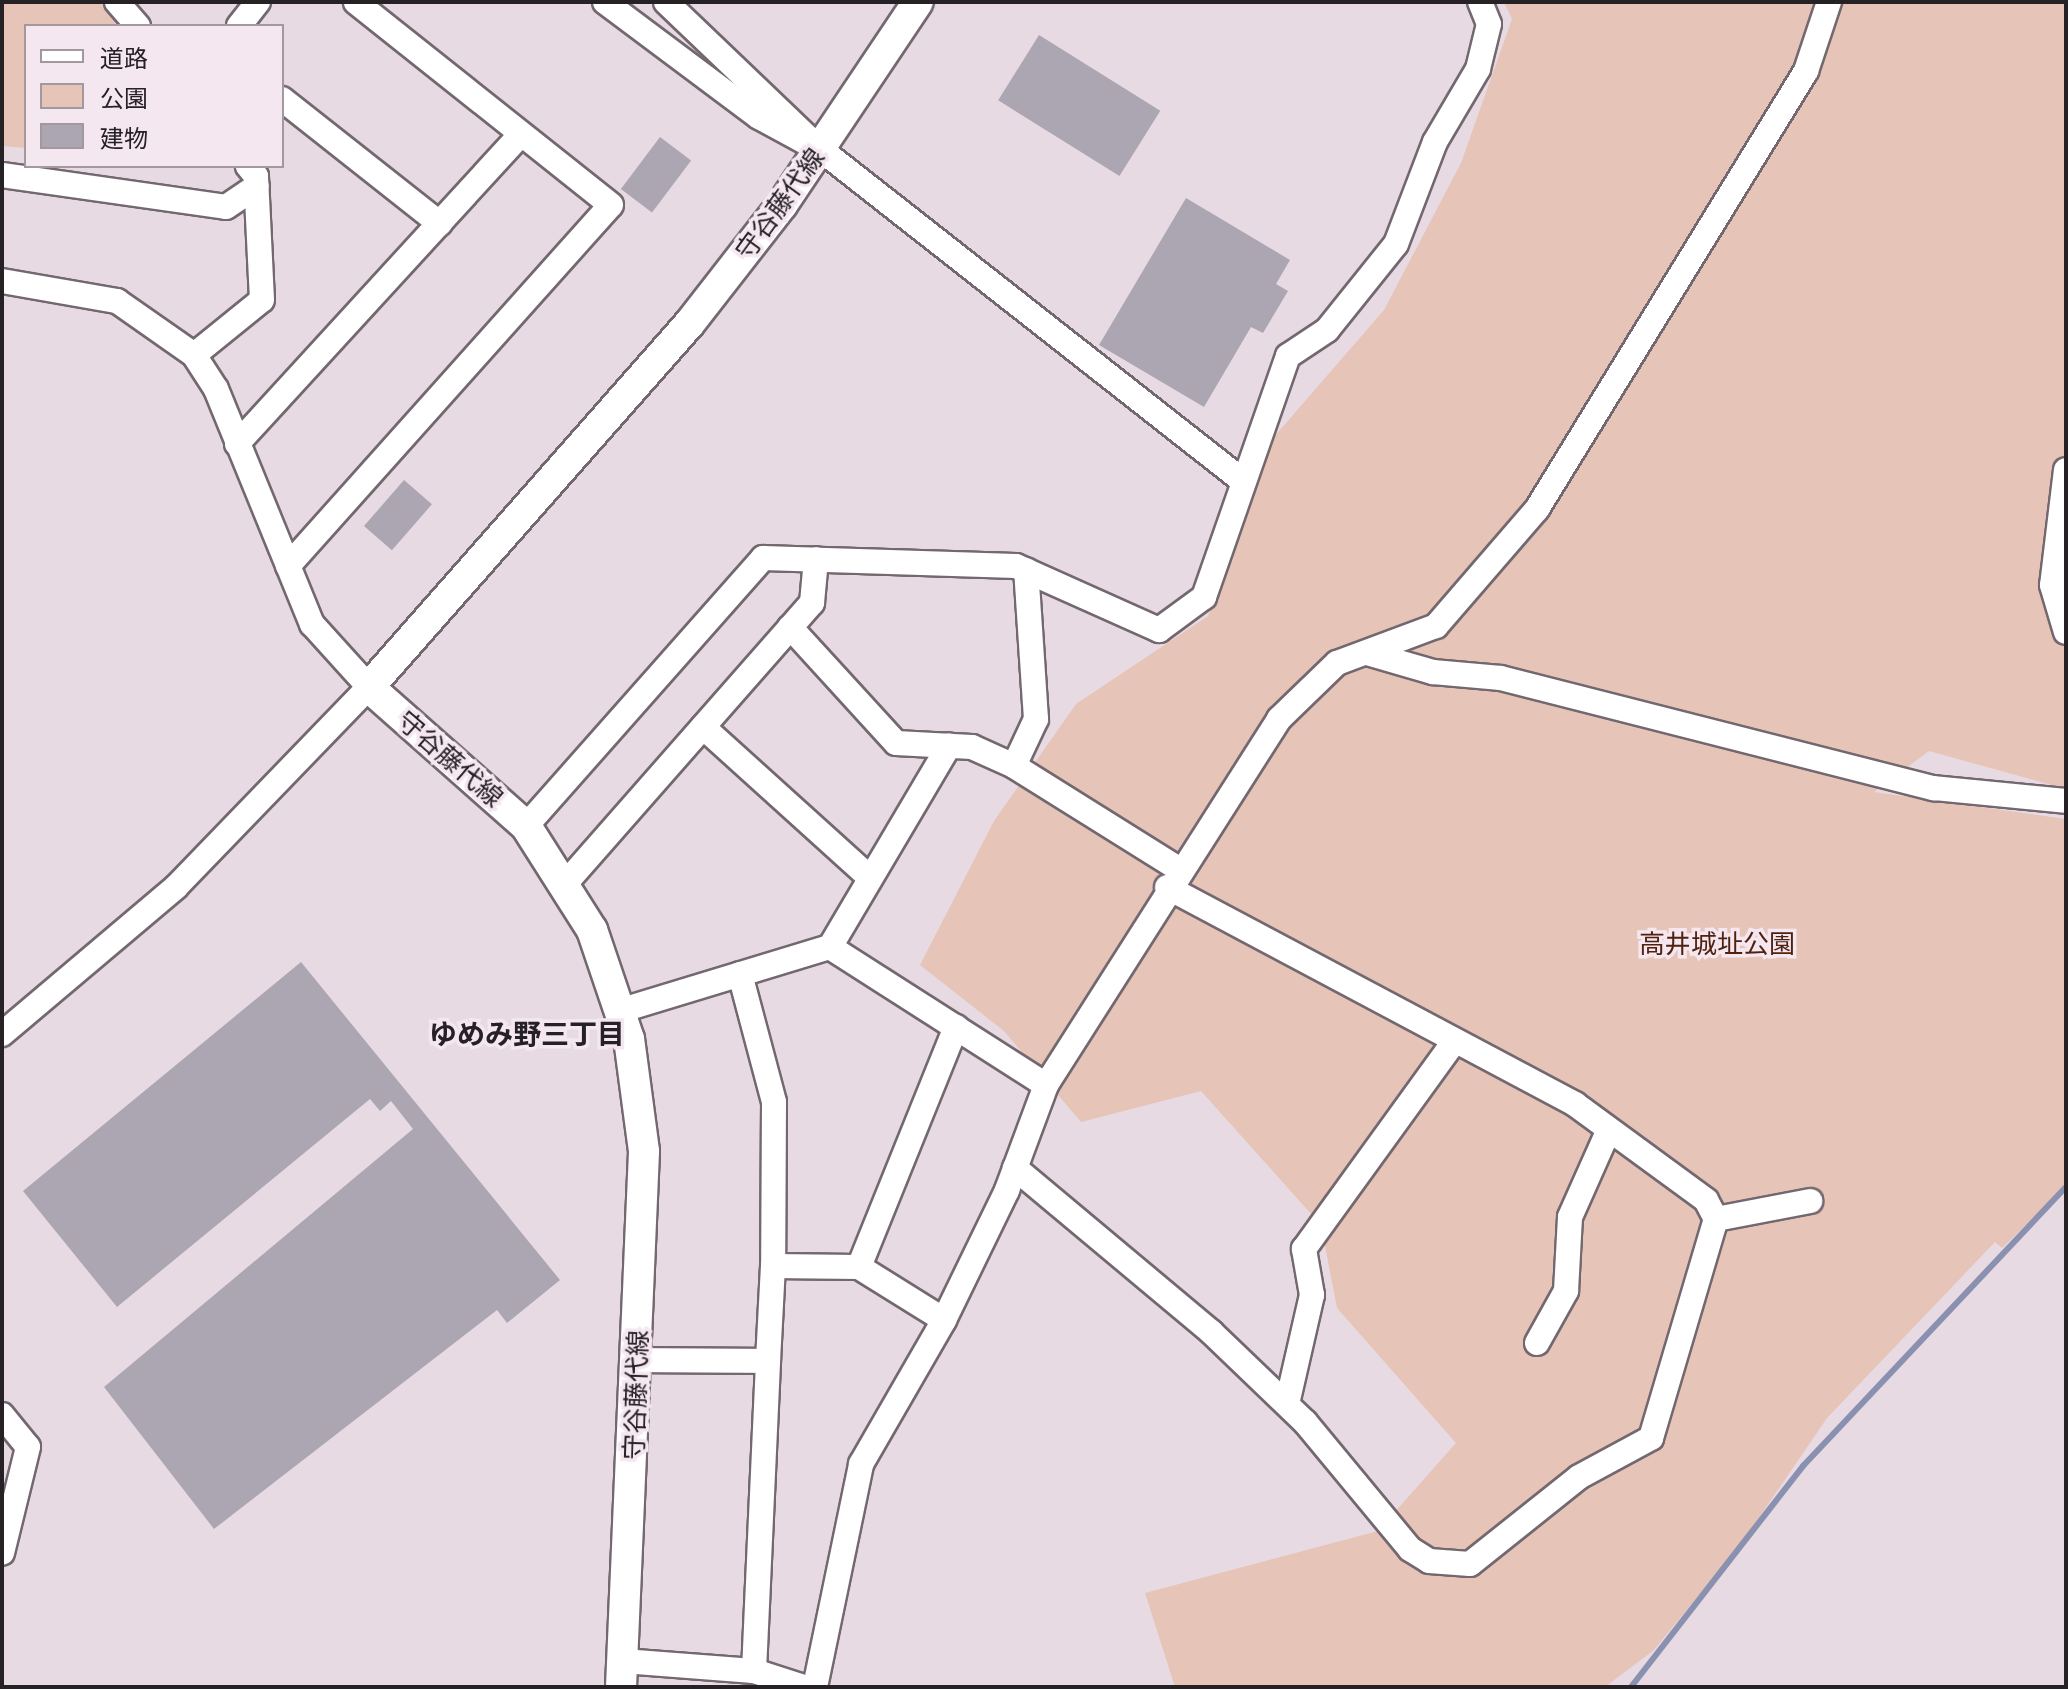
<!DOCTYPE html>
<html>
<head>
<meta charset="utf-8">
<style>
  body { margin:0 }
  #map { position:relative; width:2068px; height:1689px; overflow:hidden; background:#e7dae3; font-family:"Open Sans","Noto Sans JP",sans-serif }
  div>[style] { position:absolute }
  .green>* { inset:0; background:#e6c4b7 }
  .stream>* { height:6px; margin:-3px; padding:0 3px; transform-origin:3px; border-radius:3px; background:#8a90af }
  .building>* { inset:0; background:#aca6b2; transform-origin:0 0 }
  .roads { filter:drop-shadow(2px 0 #73686f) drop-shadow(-2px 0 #73686f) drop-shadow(0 2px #73686f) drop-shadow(0 -2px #73686f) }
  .minor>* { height:24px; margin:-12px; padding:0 12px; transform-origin:12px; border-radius:12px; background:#fff }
  .major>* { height:30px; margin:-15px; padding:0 15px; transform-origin:15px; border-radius:15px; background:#fff }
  span { translate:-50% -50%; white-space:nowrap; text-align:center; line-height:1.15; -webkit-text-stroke:7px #f5e7f0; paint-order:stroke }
  .street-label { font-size:26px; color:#262124 }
  .park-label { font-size:26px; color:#4f210e }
  .neighbourhood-label { font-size:28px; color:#262124; font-weight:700 }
  .frame { position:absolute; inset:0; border:4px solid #262124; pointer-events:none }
  .legend { position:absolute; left:24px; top:24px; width:260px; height:144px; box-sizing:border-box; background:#f5e7f0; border:2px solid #a2989e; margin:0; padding:10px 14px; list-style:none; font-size:24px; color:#262124 }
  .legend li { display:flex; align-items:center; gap:16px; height:40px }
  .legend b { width:40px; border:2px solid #a2989e }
</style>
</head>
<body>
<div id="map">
  <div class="green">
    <i style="clip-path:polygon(2px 2px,106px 2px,116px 26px,26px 26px,26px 148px,2px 146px)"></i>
    <i style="clip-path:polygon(1504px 2px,2066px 2px,2066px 789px,1929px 751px,1874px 792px,2066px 819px,2066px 1186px,2002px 1248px,1995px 1242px,1827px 1418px,1743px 1541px,1654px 1650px,1605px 1687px,1175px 1687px,1145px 1593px,1378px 1531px,1456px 1443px,1337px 1308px,1321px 1225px,1201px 1091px,1081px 1122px,1004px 1031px,920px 965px,994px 821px,1076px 704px,1208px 616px,1260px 453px,1384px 310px,1461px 163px,1512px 19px)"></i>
  </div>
  <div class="stream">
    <i style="left:1631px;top:1687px;width:280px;rotate:-52.1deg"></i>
    <i style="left:1803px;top:1466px;width:383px;rotate:-46.7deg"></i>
  </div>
  <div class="building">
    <i style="left:1039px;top:35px;width:143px;height:77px;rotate:32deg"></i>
    <i style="left:660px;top:137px;width:39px;height:65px;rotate:37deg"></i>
    <i style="clip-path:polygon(1186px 198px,1290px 260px,1276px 284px,1288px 291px,1263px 333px,1251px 327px,1204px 407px,1099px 345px)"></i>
    <i style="left:404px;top:480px;width:37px;height:61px;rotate:41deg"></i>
    <i style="clip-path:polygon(301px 962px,560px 1280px,507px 1323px,497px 1310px,214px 1529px,104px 1387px,413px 1129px,391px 1101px,380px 1111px,370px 1099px,117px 1307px,23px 1191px)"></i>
  </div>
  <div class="roads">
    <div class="minor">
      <i style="left:117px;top:2px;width:32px;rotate:49deg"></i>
      <i style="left:605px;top:2px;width:192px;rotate:36.8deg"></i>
      <i style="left:759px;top:117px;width:55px;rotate:28.4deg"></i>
      <i style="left:666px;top:2px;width:213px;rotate:43.7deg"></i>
      <i style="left:820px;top:149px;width:538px;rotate:38.13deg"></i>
      <i style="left:239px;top:26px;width:31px;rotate:-52deg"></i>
      <i style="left:282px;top:99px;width:201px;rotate:38.3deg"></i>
      <i style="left:2px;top:175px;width:226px;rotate:8.1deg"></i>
      <i style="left:226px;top:207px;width:37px;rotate:-34deg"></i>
      <i style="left:2px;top:281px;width:117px;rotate:9.9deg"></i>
      <i style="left:117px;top:301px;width:94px;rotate:35deg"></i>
      <i style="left:194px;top:355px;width:40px;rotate:57.1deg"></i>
      <i style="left:216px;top:389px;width:254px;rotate:67.8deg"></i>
      <i style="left:312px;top:624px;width:85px;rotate:47.9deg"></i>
      <i style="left:369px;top:687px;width:278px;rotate:134deg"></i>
      <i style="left:176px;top:887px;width:228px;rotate:139.8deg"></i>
      <i style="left:194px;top:355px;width:87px;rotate:-39deg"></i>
      <i style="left:262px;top:300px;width:124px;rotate:-92.8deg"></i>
      <i style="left:256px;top:176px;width:13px;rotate:-129deg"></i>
      <i style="left:237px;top:444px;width:420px;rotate:-47.5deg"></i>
      <i style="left:2066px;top:470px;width:116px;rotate:96.9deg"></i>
      <i style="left:2052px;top:585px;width:49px;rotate:73.4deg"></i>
      <i style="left:288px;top:566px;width:484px;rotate:-48.2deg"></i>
      <i style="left:611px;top:205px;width:326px;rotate:-141.5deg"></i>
      <i style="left:790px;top:627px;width:157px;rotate:47.6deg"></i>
      <i style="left:896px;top:743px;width:76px;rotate:3deg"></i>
      <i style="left:972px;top:747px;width:46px;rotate:24.3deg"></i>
      <i style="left:1014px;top:766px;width:195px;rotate:32deg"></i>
      <i style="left:1367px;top:653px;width:69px;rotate:16.1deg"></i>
      <i style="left:1433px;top:672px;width:68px;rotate:5deg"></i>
      <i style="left:1501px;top:678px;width:447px;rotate:14.3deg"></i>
      <i style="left:1934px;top:788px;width:133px;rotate:5.6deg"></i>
      <i style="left:703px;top:727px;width:225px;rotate:42.1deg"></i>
      <i style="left:1014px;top:766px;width:52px;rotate:-64.9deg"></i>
      <i style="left:1036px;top:719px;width:149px;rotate:-93.8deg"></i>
      <i style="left:526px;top:826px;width:358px;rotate:-48.5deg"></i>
      <i style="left:763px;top:558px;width:253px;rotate:1.8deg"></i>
      <i style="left:1016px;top:566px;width:157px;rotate:24.1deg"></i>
      <i style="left:1159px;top:630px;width:56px;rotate:-36.3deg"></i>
      <i style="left:1204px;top:597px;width:255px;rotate:-70.8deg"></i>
      <i style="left:1288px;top:356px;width:47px;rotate:-33.7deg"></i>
      <i style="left:1327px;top:330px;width:110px;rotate:-51.3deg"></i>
      <i style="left:1396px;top:244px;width:109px;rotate:-69.1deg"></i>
      <i style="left:1435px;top:142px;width:85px;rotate:-59.5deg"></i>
      <i style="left:1478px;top:69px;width:46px;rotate:-76.3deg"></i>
      <i style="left:1489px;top:24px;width:24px;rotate:-112deg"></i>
      <i style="left:564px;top:885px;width:376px;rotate:-48.7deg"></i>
      <i style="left:812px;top:603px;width:44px;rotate:-84.8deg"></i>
      <i style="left:830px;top:947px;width:256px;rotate:32.6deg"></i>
      <i style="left:740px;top:974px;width:132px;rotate:75.1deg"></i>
      <i style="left:774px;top:1102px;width:164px;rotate:90.3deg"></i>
      <i style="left:619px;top:1011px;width:220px;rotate:-16.9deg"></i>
      <i style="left:830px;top:947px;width:234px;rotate:-59.4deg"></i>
      <i style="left:1015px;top:1168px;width:256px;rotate:39.9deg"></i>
      <i style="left:1211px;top:1332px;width:130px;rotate:43.8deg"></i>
      <i style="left:1305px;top:1422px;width:165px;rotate:50.4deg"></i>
      <i style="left:1410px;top:1549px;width:22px;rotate:32deg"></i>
      <i style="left:1429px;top:1561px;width:41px;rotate:4.2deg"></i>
      <i style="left:1470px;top:1564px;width:139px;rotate:-38.6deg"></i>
      <i style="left:1579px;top:1477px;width:82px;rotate:-28.4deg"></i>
      <i style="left:1651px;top:1438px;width:228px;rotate:-73.5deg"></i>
      <i style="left:1716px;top:1219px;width:21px;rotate:-118deg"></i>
      <i style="left:1706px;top:1200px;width:162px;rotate:-143.8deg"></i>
      <i style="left:1575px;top:1104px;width:462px;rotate:-152deg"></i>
      <i style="left:1716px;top:1219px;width:96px;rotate:-10.8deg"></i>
      <i style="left:859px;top:1267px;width:259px;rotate:-68deg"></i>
      <i style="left:1537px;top:1343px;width:60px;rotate:-60.9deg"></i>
      <i style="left:1566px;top:1291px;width:74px;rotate:-86.9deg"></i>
      <i style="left:1570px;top:1217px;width:91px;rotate:-66deg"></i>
      <i style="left:638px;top:1360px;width:130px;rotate:0.4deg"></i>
      <i style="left:768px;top:1361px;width:95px;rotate:-87deg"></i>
      <i style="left:773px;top:1266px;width:86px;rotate:0.7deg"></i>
      <i style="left:859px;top:1267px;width:100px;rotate:31.9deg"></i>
      <i style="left:1287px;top:1404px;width:112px;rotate:-77.1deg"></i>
      <i style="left:1312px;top:1295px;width:47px;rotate:-99.9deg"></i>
      <i style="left:1304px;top:1249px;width:256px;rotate:-54.1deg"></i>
      <i style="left:2px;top:1415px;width:41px;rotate:50.9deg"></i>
      <i style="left:28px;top:1447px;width:109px;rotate:103.8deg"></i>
      <i style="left:623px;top:1661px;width:131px;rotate:4.4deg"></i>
      <i style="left:754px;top:1671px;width:52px;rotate:17.7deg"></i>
      <i style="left:754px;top:1671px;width:310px;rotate:-87.4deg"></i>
      <i style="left:815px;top:1687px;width:228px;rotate:-78.3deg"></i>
      <i style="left:861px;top:1464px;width:166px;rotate:-60deg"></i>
      <i style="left:944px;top:1320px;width:144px;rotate:-64.1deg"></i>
      <i style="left:1007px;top:1190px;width:112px;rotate:-69.6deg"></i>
      <i style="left:1046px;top:1085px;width:434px;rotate:-57.5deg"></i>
      <i style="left:1279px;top:719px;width:81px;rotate:-44deg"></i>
      <i style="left:1337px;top:663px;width:106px;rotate:-20.5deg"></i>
      <i style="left:1436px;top:626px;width:155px;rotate:-49.2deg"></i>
      <i style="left:1537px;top:509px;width:514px;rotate:-58.44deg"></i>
      <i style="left:1806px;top:71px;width:73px;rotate:-71.6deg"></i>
    </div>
    <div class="major">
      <i style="left:621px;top:1687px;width:536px;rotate:-87.54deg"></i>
      <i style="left:644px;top:1151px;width:113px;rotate:-97.6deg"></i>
      <i style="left:629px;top:1039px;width:115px;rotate:-108.7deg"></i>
      <i style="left:592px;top:930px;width:123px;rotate:-122.4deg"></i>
      <i style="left:526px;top:826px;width:210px;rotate:-138.5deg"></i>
      <i style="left:369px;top:687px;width:485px;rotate:-48.6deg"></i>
      <i style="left:690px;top:323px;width:150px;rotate:-52.1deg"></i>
      <i style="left:782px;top:205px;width:244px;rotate:-56.2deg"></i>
    </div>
  </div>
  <div class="street-label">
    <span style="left:780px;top:204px;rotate:-54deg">守谷藤代線</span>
    <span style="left:450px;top:759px;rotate:41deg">守谷藤代線</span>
    <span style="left:636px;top:1395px;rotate:-88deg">守谷藤代線</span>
  </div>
  <div class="park-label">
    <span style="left:1717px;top:944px">高井城址公園</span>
  </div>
  <div class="neighbourhood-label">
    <span style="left:527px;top:1033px">ゆめみ野三丁目</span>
  </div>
  <div class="frame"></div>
  <ul class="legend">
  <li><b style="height:10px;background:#fff"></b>道路</li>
  <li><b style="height:22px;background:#e6c4b7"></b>公園</li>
  <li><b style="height:22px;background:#aca6b2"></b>建物</li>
  </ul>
</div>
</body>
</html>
